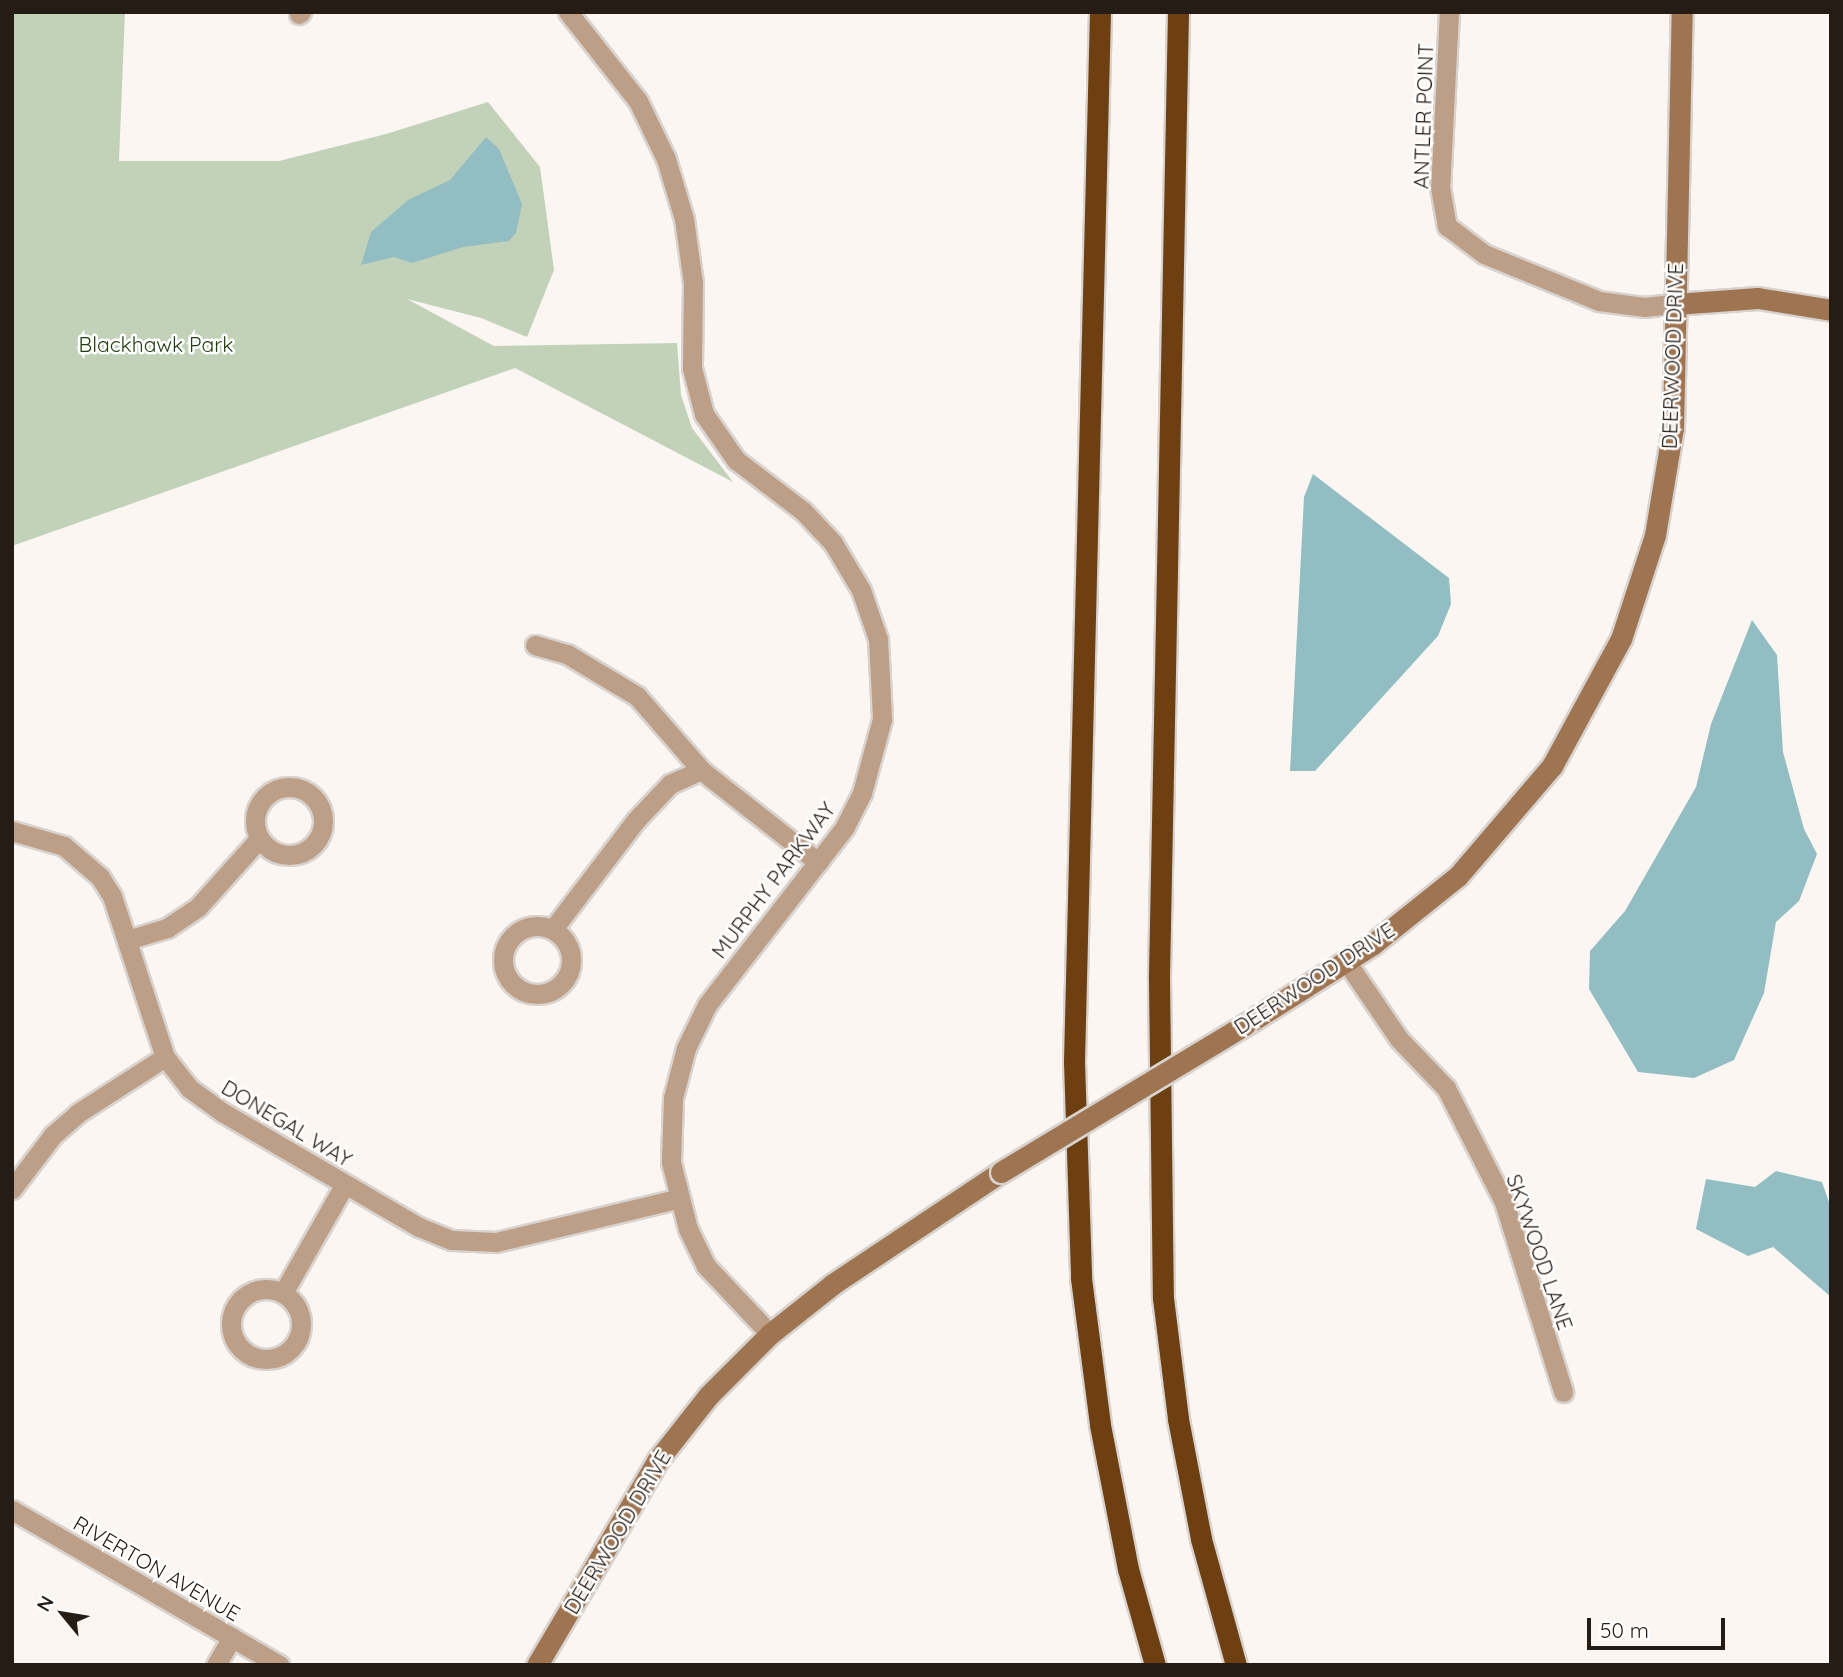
<!DOCTYPE html>
<html>
<head>
<meta charset="utf-8">
<style>
  body { margin:0 }
  #map { position:relative; width:1843px; height:1677px; overflow:hidden; background:#fbf6f2; font-family:Quicksand,sans-serif }
  div>[style] { position:absolute }
  .green>* { inset:0; background:#c2d2b9 }
  .water>* { inset:0; background:#92bec3 }
  .roads { filter:drop-shadow(2px 0 #d9d3cf) drop-shadow(-2px 0 #d9d3cf) drop-shadow(0 2px #d9d3cf) drop-shadow(0 -2px #d9d3cf) }
  .street>* { height:19px; margin:-9.5px; padding:0 9.5px; transform-origin:9.5px; border-radius:9.5px; background:#bd9f87 }
  .street>.ring { margin:-9.5px; padding:0; box-sizing:content-box; background:none; border:19px solid #bd9f87; border-radius:50% }
  .secondary>* { height:21px; margin:-10.5px; padding:0 10.5px; transform-origin:10.5px; border-radius:10.5px; background:#9f7451 }
  .highway>* { height:21px; margin:-10.5px; padding:0 10.5px; transform-origin:10.5px; border-radius:10.5px; background:#6d3f11 }
  .bridges { filter:drop-shadow(2px 0 #d9d3cf) drop-shadow(-2px 0 #d9d3cf) drop-shadow(0 2px #d9d3cf) drop-shadow(0 -2px #d9d3cf) }
  .secondary-bridge>* { height:21px; margin:-10.5px; padding:0 10.5px; transform-origin:10.5px; border-radius:10.5px; background:#9f7451 }
  span { translate:-50% -50%; white-space:nowrap; text-align:center; line-height:1.15; -webkit-text-stroke:5px #fff; paint-order:stroke }
  .street-label { font-size:21px; color:#251c15 }
  .park-label { font-size:21px; color:#264012 }
  .frame { position:absolute; inset:0; border:14px solid #251c15; pointer-events:none }
  .north { position:absolute; left:28px; top:1579px; width:70px; height:70px; -webkit-text-stroke:5px #fff; paint-order:stroke; rotate:300deg; font-size:19px; font-weight:700; line-height:28px; text-align:center; color:#251c15 }
  .north::after { content:''; display:block; margin:auto; width:24px; height:32px; background:#251c15; clip-path:polygon(50% 0,100% 100%,50% 72%,0 100%) }
  .scale { position:absolute; left:1587px; top:1618px; width:138px; height:32px; box-sizing:border-box; border:4px solid #251c15; border-top:0; padding-left:9px; font-size:21px; line-height:24px; white-space:nowrap; color:#251c15; -webkit-text-stroke:5px #fff; paint-order:stroke }
</style>
</head>
<body>
<div id="map">
  <div class="green">
    <i style="clip-path:polygon(12px 12px,125px 12px,119px 161px,279px 161px,386px 134px,488px 102px,540px 167px,554px 270px,527px 337px,481px 318px,407px 299px,494px 346px,677px 343px,681px 395px,692px 428px,733px 482px,515px 368px,12px 546px)"></i>
  </div>
  <div class="water">
    <i style="clip-path:polygon(486px 137px,499px 149px,522px 204px,516px 233px,509px 241px,463px 247px,412px 263px,394px 257px,361px 265px,371px 232px,408px 200px,450px 180px)"></i>
    <i style="clip-path:polygon(1313px 474px,1449px 578px,1451px 604px,1438px 636px,1315px 771px,1290px 771px,1304px 497px)"></i>
    <i style="clip-path:polygon(1752px 620px,1777px 655px,1783px 752px,1804px 829px,1817px 854px,1799px 901px,1776px 922px,1764px 993px,1734px 1060px,1694px 1078px,1638px 1072px,1589px 989px,1590px 951px,1625px 911px,1696px 787px,1711px 724px)"></i>
    <i style="clip-path:polygon(1776px 1171px,1822px 1182px,1831px 1208px,1831px 1297px,1773px 1247px,1748px 1256px,1696px 1229px,1706px 1179px,1755px 1187px)"></i>
  </div>
  <div class="roads">
    <div class="street">
      <i style="left:568px;top:12px;width:113px;rotate:51.8deg"></i>
      <i style="left:638px;top:101px;width:64px;rotate:64.2deg"></i>
      <i style="left:666px;top:159px;width:63px;rotate:73.3deg"></i>
      <i style="left:684px;top:219px;width:65px;rotate:82deg"></i>
      <i style="left:693px;top:283px;width:85px;rotate:90.7deg"></i>
      <i style="left:692px;top:368px;width:48px;rotate:75.4deg"></i>
      <i style="left:704px;top:414px;width:56px;rotate:55.2deg"></i>
      <i style="left:736px;top:460px;width:84px;rotate:37.3deg"></i>
      <i style="left:803px;top:511px;width:44px;rotate:46.8deg"></i>
      <i style="left:833px;top:543px;width:55px;rotate:59.2deg"></i>
      <i style="left:861px;top:590px;width:52px;rotate:70.9deg"></i>
      <i style="left:878px;top:639px;width:80px;rotate:87.1deg"></i>
      <i style="left:882px;top:719px;width:77px;rotate:105.1deg"></i>
      <i style="left:862px;top:793px;width:38px;rotate:117deg"></i>
      <i style="left:845px;top:827px;width:225px;rotate:127.8deg"></i>
      <i style="left:707px;top:1005px;width:48px;rotate:116deg"></i>
      <i style="left:686px;top:1048px;width:52px;rotate:104.6deg"></i>
      <i style="left:673px;top:1098px;width:64px;rotate:91.8deg"></i>
      <i style="left:671px;top:1162px;width:69px;rotate:75.8deg"></i>
      <i style="left:688px;top:1229px;width:41px;rotate:64.1deg"></i>
      <i style="left:706px;top:1266px;width:93px;rotate:46.7deg"></i>
      <i style="left:1449px;top:12px;width:175px;rotate:92.9deg"></i>
      <i style="left:1440px;top:187px;width:40px;rotate:80deg"></i>
      <i style="left:1447px;top:226px;width:46px;rotate:37.1deg"></i>
      <i style="left:1484px;top:254px;width:124px;rotate:22.2deg"></i>
      <i style="left:1599px;top:301px;width:45px;rotate:7.6deg"></i>
      <i style="left:1644px;top:307px;width:31px;rotate:-6deg"></i>
      <i style="left:299px;top:14px;width:3px;rotate:-45deg"></i>
      <i style="left:535px;top:645px;width:33px;rotate:16deg"></i>
      <i style="left:567px;top:654px;width:82px;rotate:31deg"></i>
      <i style="left:637px;top:696px;width:98px;rotate:49.1deg"></i>
      <i style="left:701px;top:770px;width:149px;rotate:38.2deg"></i>
      <i class="ring" style="left:255px;top:787px;width:49px;height:49px"></i>
      <i style="left:12px;top:831px;width:54px;rotate:16.1deg"></i>
      <i style="left:64px;top:846px;width:48px;rotate:40.7deg"></i>
      <i style="left:100px;top:877px;width:22px;rotate:58deg"></i>
      <i style="left:112px;top:896px;width:169px;rotate:71.8deg"></i>
      <i style="left:165px;top:1057px;width:39px;rotate:52deg"></i>
      <i style="left:189px;top:1088px;width:41px;rotate:36deg"></i>
      <i style="left:222px;top:1112px;width:228px;rotate:30.3deg"></i>
      <i style="left:419px;top:1227px;width:35px;rotate:22deg"></i>
      <i style="left:452px;top:1240px;width:44px;rotate:2.6deg"></i>
      <i style="left:496px;top:1242px;width:189px;rotate:-13.4deg"></i>
      <i class="ring" style="left:503px;top:926px;width:49px;height:49px"></i>
      <i style="left:553px;top:929px;width:137px;rotate:-52.7deg"></i>
      <i style="left:636px;top:820px;width:50px;rotate:-46.6deg"></i>
      <i style="left:670px;top:784px;width:34px;rotate:-24deg"></i>
      <i style="left:127px;top:940px;width:42px;rotate:-16.7deg"></i>
      <i style="left:167px;top:928px;width:37px;rotate:-34deg"></i>
      <i style="left:198px;top:907px;width:91px;rotate:-48.1deg"></i>
      <i style="left:1346px;top:961px;width:94px;rotate:55.8deg"></i>
      <i style="left:1399px;top:1039px;width:68px;rotate:46.2deg"></i>
      <i style="left:1446px;top:1088px;width:128px;rotate:63deg"></i>
      <i style="left:1504px;top:1202px;width:199px;rotate:72.7deg"></i>
      <i style="left:12px;top:1189px;width:68px;rotate:-52.8deg"></i>
      <i style="left:53px;top:1135px;width:33px;rotate:-41deg"></i>
      <i style="left:78px;top:1113px;width:103px;rotate:-32.8deg"></i>
      <i class="ring" style="left:231px;top:1289px;width:51px;height:51px"></i>
      <i style="left:283px;top:1293px;width:125px;rotate:-60.4deg"></i>
      <i style="left:12px;top:1510px;width:309px;rotate:30.1deg"></i>
      <i style="left:216px;top:1665px;width:32px;rotate:-60deg"></i>
    </div>
    <div class="secondary">
      <i style="left:1675px;top:304px;width:83px;rotate:-4.1deg"></i>
      <i style="left:1758px;top:298px;width:74px;rotate:9.3deg"></i>
      <i style="left:1245px;top:1025px;width:151px;rotate:-32.3deg"></i>
      <i style="left:1373px;top:944px;width:109px;rotate:-38.7deg"></i>
      <i style="left:1458px;top:876px;width:145px;rotate:-49.5deg"></i>
      <i style="left:1552px;top:766px;width:145px;rotate:-61.5deg"></i>
      <i style="left:1621px;top:639px;width:109px;rotate:-71.9deg"></i>
      <i style="left:1655px;top:535px;width:109px;rotate:-80.5deg"></i>
      <i style="left:1673px;top:428px;width:416px;rotate:-88.8deg"></i>
      <i style="left:537px;top:1665px;width:237px;rotate:-59.5deg"></i>
      <i style="left:657px;top:1461px;width:84px;rotate:-51.8deg"></i>
      <i style="left:709px;top:1395px;width:86px;rotate:-45deg"></i>
      <i style="left:770px;top:1334px;width:80px;rotate:-38.4deg"></i>
      <i style="left:833px;top:1284px;width:202px;rotate:-33.7deg"></i>
    </div>
    <div class="highway">
      <i style="left:1100px;top:12px;width:1050px;rotate:91.42deg"></i>
      <i style="left:1074px;top:1062px;width:216px;rotate:88.1deg"></i>
      <i style="left:1081px;top:1278px;width:148px;rotate:82.6deg"></i>
      <i style="left:1100px;top:1425px;width:147px;rotate:79deg"></i>
      <i style="left:1128px;top:1569px;width:100px;rotate:74.3deg"></i>
      <i style="left:1178px;top:12px;width:967px;rotate:91.13deg"></i>
      <i style="left:1159px;top:979px;width:319px;rotate:89.3deg"></i>
      <i style="left:1163px;top:1298px;width:122px;rotate:82.9deg"></i>
      <i style="left:1178px;top:1419px;width:122px;rotate:79.1deg"></i>
      <i style="left:1201px;top:1539px;width:131px;rotate:74.5deg"></i>
    </div>
  </div>
  <div class="bridges">
    <div class="secondary-bridge">
      <i style="left:1001px;top:1172px;width:285px;rotate:-31.1deg"></i>
    </div>
  </div>
  <div class="street-label">
    <span style="left:1423px;top:116px;rotate:-88deg">ANTLER POINT</span>
    <span style="left:1672px;top:356px;rotate:-88deg">DEERWOOD DRIVE</span>
    <span style="left:773px;top:880px;rotate:-53deg">MURPHY PARKWAY</span>
    <span style="left:1314px;top:978px;rotate:-33deg">DEERWOOD DRIVE</span>
    <span style="left:287px;top:1123px;rotate:31deg">DONEGAL WAY</span>
    <span style="left:1540px;top:1252px;rotate:71deg">SKYWOOD LANE</span>
    <span style="left:617px;top:1532px;rotate:-59deg">DEERWOOD DRIVE</span>
    <span style="left:157px;top:1568px;rotate:30deg">RIVERTON AVENUE</span>
  </div>
  <div class="park-label">
    <span style="left:156px;top:344px">Blackhawk Park</span>
  </div>
  <div class="frame"></div>
  <div class="north">N</div>
  <div class="scale">50 m</div>
</div>
</body>
</html>
